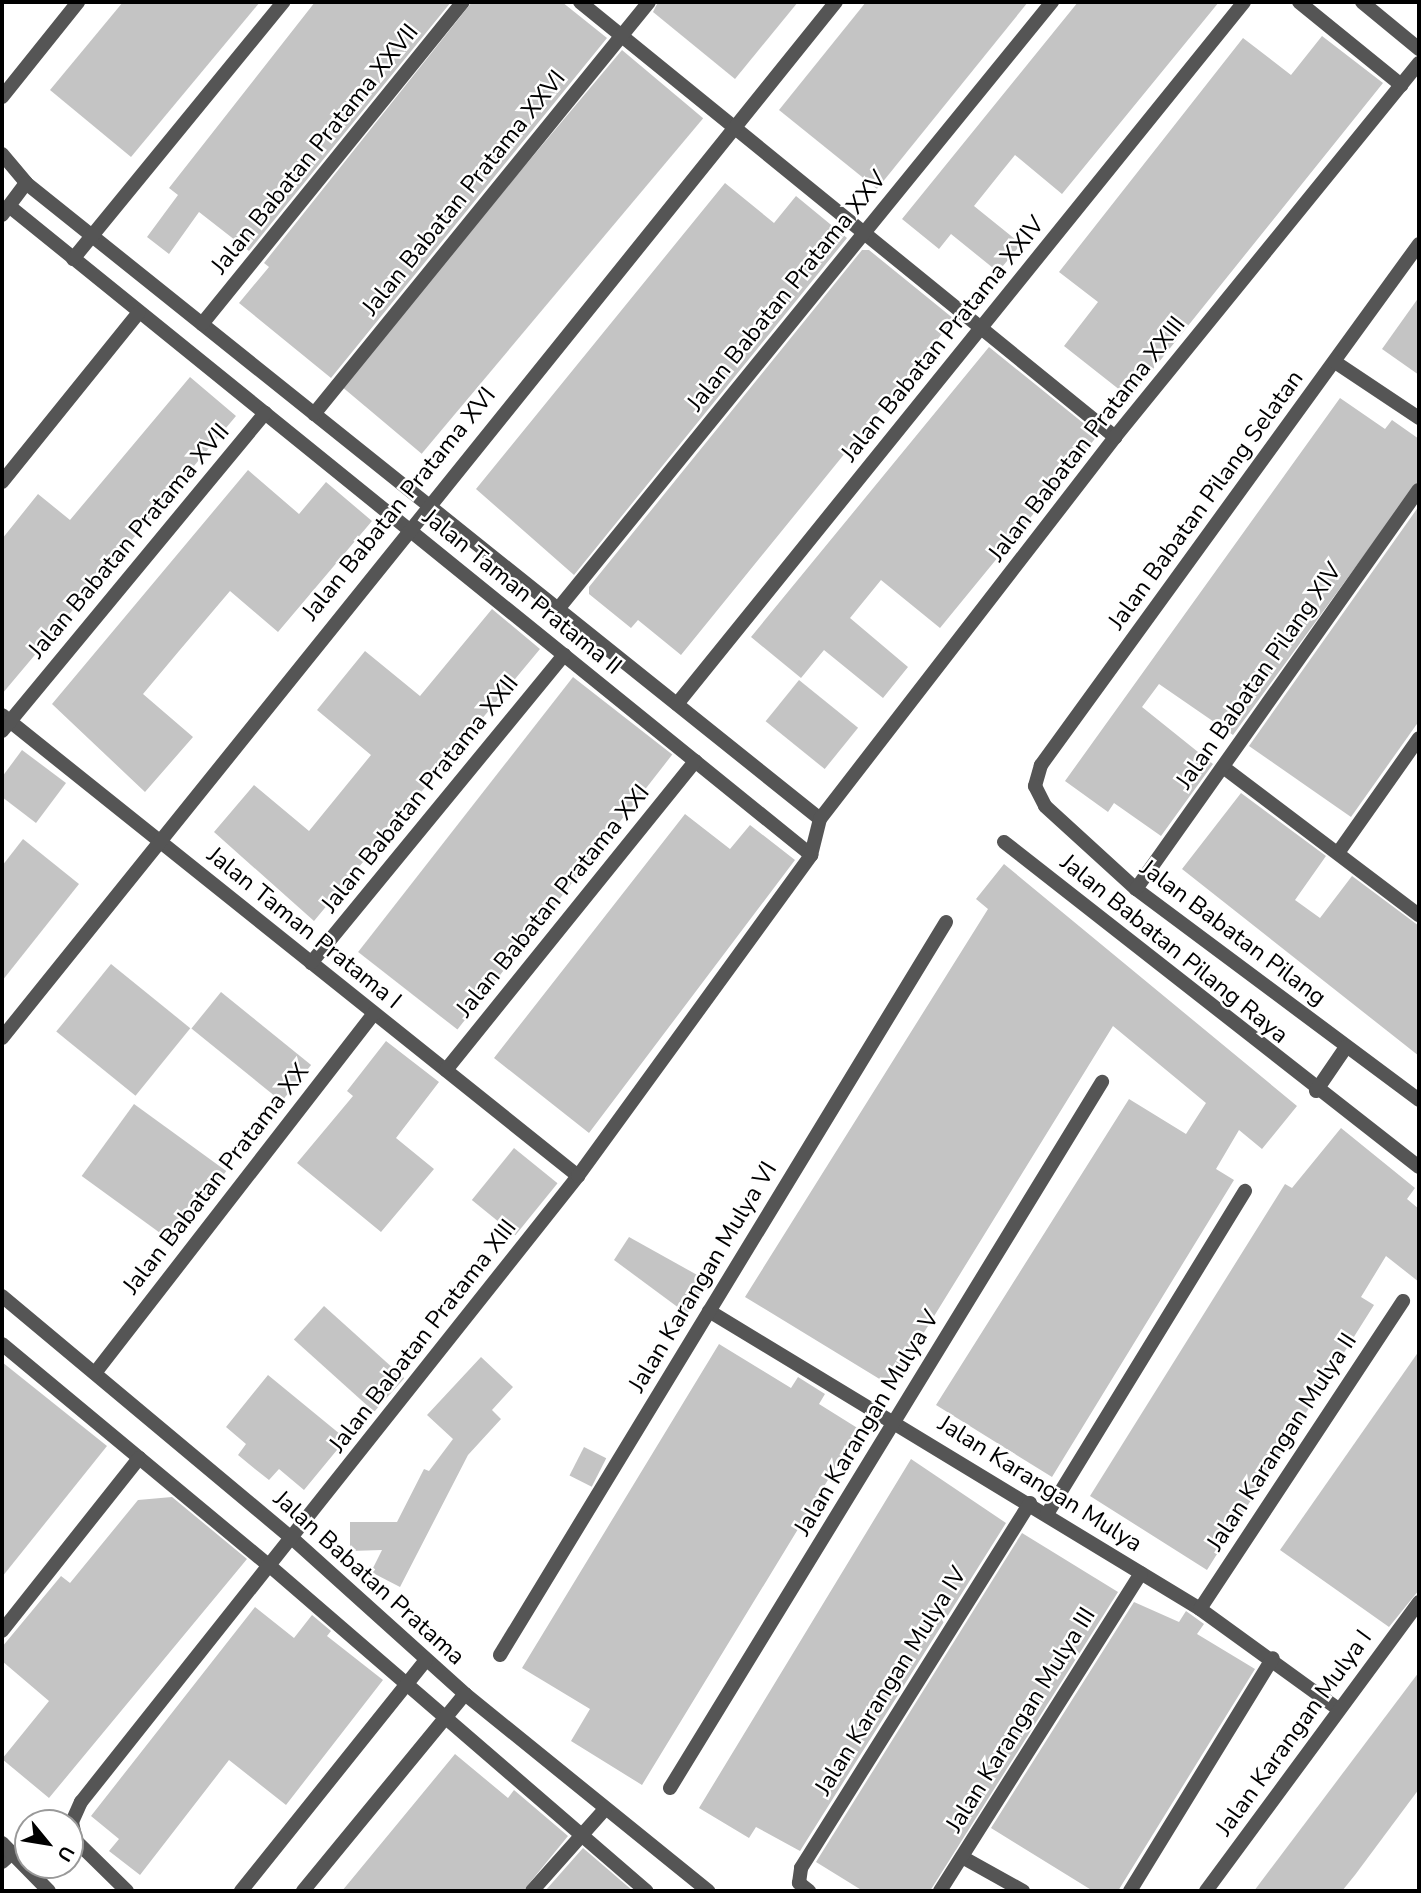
<!DOCTYPE html>
<html>
<head>
<meta charset="utf-8">
<style>
  body { margin:0 }
  #map { position:relative; width:1421px; height:1893px; overflow:hidden; background:#fff; font-family:"Nunito Sans",sans-serif }
  div>[style] { position:absolute }
  .building>* { inset:0; background:#c4c4c4; transform-origin:0 0 }
  .minor>* { height:14px; margin:-7px; padding:0 7px; transform-origin:7px; border-radius:7px; background:#555 }
  .tertiary>* { height:14px; margin:-7px; padding:0 7px; transform-origin:7px; border-radius:7px; background:#555 }
  span { translate:-50% -50%; white-space:nowrap; text-align:center; line-height:1.15; -webkit-text-stroke:5px #fff; paint-order:stroke }
  .street-label { font-size:24px; color:#000 }
  .frame { position:absolute; inset:0; border:4px solid #000; pointer-events:none }
  .north { position:absolute; left:14px; top:1809px; width:70px; height:70px; box-sizing:border-box; background:#fff; border:2px solid #999; border-radius:50%; rotate:120deg; font-size:19px; font-weight:700; line-height:28px; text-align:center; color:#000 }
  .north::after { content:''; display:block; margin:auto; width:24px; height:32px; background:#000; clip-path:polygon(50% 0,100% 100%,50% 72%,0 100%) }
</style>
</head>
<body>
<div id="map">
  <div class="building">
    <i style="clip-path:polygon(123px 2px,260px 2px,131px 157px,50px 90px)"></i>
    <i style="clip-path:polygon(315px 2px,451px 2px,249px 251px,199px 212px,169px 254px,147px 237px,178px 195px,169px 188px)"></i>
    <i style="clip-path:polygon(472px 2px,562px 2px,607px 38px,331px 378px,239px 303px,269px 267px,264px 263px)"></i>
    <i style="clip-path:polygon(658px 2px,798px 2px,735px 79px,653px 12px)"></i>
    <i style="clip-path:polygon(866px 2px,1028px 2px,877px 189px,779px 110px)"></i>
    <i style="clip-path:polygon(1078px 2px,1219px 2px,1062px 194px,1015px 155px,1002px 171px,974px 206px,1021px 244px,998px 272px,951px 234px,939px 249px,902px 219px)"></i>
    <i style="clip-path:polygon(1322px 36px,1383px 83px,1130px 398px,1064px 346px,1098px 302px,1059px 272px,1243px 38px,1291px 75px)"></i>
    <i style="left:622px;top:50px;width:106px;height:438px;rotate:40deg"></i>
    <i style="clip-path:polygon(725px 183px,774px 223px,796px 196px,847px 238px,574px 575px,476px 489px)"></i>
    <i style="clip-path:polygon(862px 250px,869px 250px,954px 319px,681px 655px,638px 620px,631px 628px,589px 594px,589px 587px)"></i>
    <i style="clip-path:polygon(1419px 297px,1419px 375px,1382px 349px)"></i>
    <i style="clip-path:polygon(989px 347px,1098px 435px,940px 628px,881px 580px,850px 618px,908px 667px,883px 698px,824px 650px,801px 678px,751px 637px)"></i>
    <i style="clip-path:polygon(190px 377px,236px 416px,2px 694px,2px 539px,38px 494px,70px 520px)"></i>
    <i style="clip-path:polygon(1340px 398px,1385px 429px,1392px 420px,1419px 439px,1419px 480px,1233px 735px,1159px 684px,1142px 707px,1213px 764px,1161px 836px,1114px 803px,1108px 812px,1065px 781px)"></i>
    <i style="clip-path:polygon(248px 470px,299px 514px,326px 482px,372px 521px,278px 632px,230px 591px,179px 651px,143px 694px,193px 737px,145px 792px,52px 704px)"></i>
    <i style="clip-path:polygon(1419px 506px,1419px 721px,1351px 817px,1249px 746px)"></i>
    <i style="clip-path:polygon(492px 609px,540px 649px,314px 921px,214px 832px,254px 785px,309px 831px,371px 755px,317px 710px,343px 678px,365px 651px,420px 696px)"></i>
    <i style="left:573px;top:677px;width:126px;height:349px;rotate:38deg"></i>
    <i style="left:799px;top:680px;width:76px;height:53px;rotate:39deg"></i>
    <i style="clip-path:polygon(22px 750px,66px 783px,36px 823px,2px 797px,2px 777px)"></i>
    <i style="clip-path:polygon(1241px 793px,1326px 856px,1295px 900px,1320px 918px,1352px 876px,1419px 926px,1419px 1056px,1182px 869px)"></i>
    <i style="clip-path:polygon(685px 814px,730px 849px,750px 825px,795px 860px,589px 1133px,494px 1058px)"></i>
    <i style="clip-path:polygon(23px 839px,79px 884px,2px 981px,2px 866px)"></i>
    <i style="clip-path:polygon(1004px 864px,1297px 1106px,1262px 1149px,1239px 1130px,1216px 1169px,1234px 1180px,1052px 1477px,936px 1405px,1129px 1099px,1186px 1134px,1206px 1103px,1113px 1026px,891px 1386px,745px 1297px,988px 909px,976px 899px)"></i>
    <i style="left:111px;top:964px;width:102px;height:87px;rotate:39deg"></i>
    <i style="left:221px;top:992px;width:116px;height:47px;rotate:39deg"></i>
    <i style="clip-path:polygon(386px 1041px,439px 1082px,396px 1138px,434px 1169px,381px 1232px,297px 1163px,353px 1096px,347px 1091px)"></i>
    <i style="left:134px;top:1104px;width:114px;height:89px;rotate:36deg"></i>
    <i style="clip-path:polygon(1341px 1128px,1415px 1188px,1407px 1199px,1419px 1209px,1419px 1282px,1386px 1256px,1361px 1297px,1374px 1305px,1207px 1570px,1090px 1496px,1285px 1184px,1292px 1188px)"></i>
    <i style="left:514px;top:1148px;width:56px;height:67px;rotate:39deg"></i>
    <i style="clip-path:polygon(629px 1237px,708px 1281px,687px 1314px,614px 1260px)"></i>
    <i style="left:324px;top:1306px;width:108px;height:45px;rotate:42deg"></i>
    <i style="clip-path:polygon(719px 1344px,791px 1388px,798px 1377px,825px 1394px,819px 1404px,859px 1429px,642px 1785px,571px 1741px,590px 1709px,522px 1668px)"></i>
    <i style="clip-path:polygon(1419px 1351px,1419px 1590px,1389px 1627px,1280px 1550px)"></i>
    <i style="clip-path:polygon(481px 1357px,513px 1387px,492px 1410px,501px 1419px,468px 1455px,400px 1587px,371px 1572px,382px 1550px,350px 1551px,350px 1522px,397px 1522px,424px 1469px,429px 1471px,453px 1439px,427px 1415px)"></i>
    <i style="clip-path:polygon(2px 1362px,107px 1446px,2px 1577px)"></i>
    <i style="clip-path:polygon(268px 1375px,346px 1439px,304px 1490px,279px 1469px,269px 1480px,255px 1469px,238px 1455px,246px 1444px,226px 1427px)"></i>
    <i style="left:584px;top:1447px;width:25px;height:32px;rotate:27deg"></i>
    <i style="clip-path:polygon(911px 1459px,1006px 1523px,800px 1851px,756px 1827px,749px 1838px,699px 1808px)"></i>
    <i style="clip-path:polygon(172px 1497px,247px 1559px,49px 1798px,2px 1759px,49px 1701px,2px 1661px,2px 1647px,61px 1576px,70px 1583px,138px 1500px)"></i>
    <i style="clip-path:polygon(1022px 1533px,1118px 1592px,930px 1891px,863px 1891px,816px 1862px)"></i>
    <i style="clip-path:polygon(1134px 1602px,1179px 1622px,1186px 1611px,1204px 1624px,1197px 1634px,1255px 1669px,1118px 1891px,1093px 1891px,991px 1828px)"></i>
    <i style="clip-path:polygon(255px 1607px,294px 1638px,312px 1615px,331px 1631px,327px 1636px,383px 1680px,286px 1805px,229px 1760px,140px 1875px,109px 1851px,119px 1839px,91px 1816px)"></i>
    <i style="clip-path:polygon(1419px 1672px,1419px 1789px,1355px 1875px,1342px 1891px,1254px 1891px)"></i>
    <i style="clip-path:polygon(455px 1754px,508px 1798px,514px 1790px,568px 1836px,523px 1891px,342px 1891px)"></i>
    <i style="clip-path:polygon(583px 1848px,633px 1891px,545px 1891px)"></i>
  </div>
  <div class="minor">
    <i style="left:580px;top:2px;width:690px;rotate:39.11deg"></i>
    <i style="left:1299px;top:2px;width:132px;rotate:39.1deg"></i>
    <i style="left:1362px;top:2px;width:74px;rotate:39.5deg"></i>
    <i style="left:2px;top:97px;width:122px;rotate:-51.3deg"></i>
    <i style="left:2px;top:154px;width:38px;rotate:50deg"></i>
    <i style="left:26px;top:183px;width:1017px;rotate:38.69deg"></i>
    <i style="left:9px;top:206px;width:1032px;rotate:38.98deg"></i>
    <i style="left:2px;top:215px;width:40px;rotate:-53deg"></i>
    <i style="left:1419px;top:244px;width:644px;rotate:125.96deg"></i>
    <i style="left:1041px;top:765px;width:22px;rotate:106deg"></i>
    <i style="left:1035px;top:786px;width:22px;rotate:63deg"></i>
    <i style="left:1045px;top:806px;width:123px;rotate:42.4deg"></i>
    <i style="left:1136px;top:889px;width:353px;rotate:36.7deg"></i>
    <i style="left:73px;top:259px;width:332px;rotate:-50.7deg"></i>
    <i style="left:202px;top:324px;width:414px;rotate:-51deg"></i>
    <i style="left:1335px;top:362px;width:101px;rotate:33.7deg"></i>
    <i style="left:314px;top:414px;width:531px;rotate:-50.89deg"></i>
    <i style="left:2px;top:482px;width:218px;rotate:-51.1deg"></i>
    <i style="left:558px;top:609px;width:783px;rotate:-50.86deg"></i>
    <i style="left:677px;top:704px;width:902px;rotate:-51.07deg"></i>
    <i style="left:2px;top:715px;width:738px;rotate:38.67deg"></i>
    <i style="left:2px;top:731px;width:413px;rotate:-50.4deg"></i>
    <i style="left:1223px;top:767px;width:246px;rotate:37.1deg"></i>
    <i style="left:1004px;top:842px;width:527px;rotate:38.07deg"></i>
    <i style="left:1340px;top:850px;width:137px;rotate:-54.8deg"></i>
    <i style="left:1136px;top:889px;width:489px;rotate:-54.7deg"></i>
    <i style="left:311px;top:963px;width:399px;rotate:-50.6deg"></i>
    <i style="left:2px;top:1038px;width:1330px;rotate:-51.17deg"></i>
    <i style="left:446px;top:1070px;width:397px;rotate:-51.1deg"></i>
    <i style="left:1316px;top:1091px;width:53px;rotate:-55.7deg"></i>
    <i style="left:2px;top:1296px;width:379px;rotate:39.9deg"></i>
    <i style="left:293px;top:1539px;width:232px;rotate:42deg"></i>
    <i style="left:465px;top:1694px;width:313px;rotate:39deg"></i>
    <i style="left:709px;top:1311px;width:574px;rotate:31.25deg"></i>
    <i style="left:1200px;top:1609px;width:170px;rotate:35.9deg"></i>
    <i style="left:2px;top:1344px;width:349px;rotate:39.7deg"></i>
    <i style="left:271px;top:1567px;width:496px;rotate:40.8deg"></i>
    <i style="left:95px;top:1373px;width:455px;rotate:-52.2deg"></i>
    <i style="left:1047px;top:1514px;width:379px;rotate:-58.5deg"></i>
    <i style="left:1200px;top:1609px;width:369px;rotate:-56.6deg"></i>
    <i style="left:2px;top:1631px;width:221px;rotate:-51.6deg"></i>
    <i style="left:500px;top:1655px;width:858px;rotate:-58.68deg"></i>
    <i style="left:670px;top:1788px;width:828px;rotate:-58.54deg"></i>
    <i style="left:962px;top:1857px;width:70px;rotate:29.1deg"></i>
    <i style="left:2px;top:1862px;width:13px;rotate:-42deg"></i>
    <i style="left:127px;top:1891px;width:71px;rotate:-135.6deg"></i>
    <i style="left:76px;top:1841px;width:19px;rotate:-102deg"></i>
    <i style="left:72px;top:1822px;width:22px;rotate:-66deg"></i>
    <i style="left:81px;top:1802px;width:799px;rotate:-51.55deg"></i>
    <i style="left:578px;top:1176px;width:397px;rotate:-54deg"></i>
    <i style="left:811px;top:855px;width:37px;rotate:-76deg"></i>
    <i style="left:820px;top:819px;width:483px;rotate:-52.3deg"></i>
    <i style="left:1115px;top:437px;width:482px;rotate:-50.9deg"></i>
    <i style="left:241px;top:1891px;width:296px;rotate:-51.3deg"></i>
    <i style="left:303px;top:1891px;width:255px;rotate:-50.6deg"></i>
    <i style="left:532px;top:1891px;width:110px;rotate:-48.3deg"></i>
    <i style="left:809px;top:1891px;width:13px;rotate:-141deg"></i>
    <i style="left:799px;top:1883px;width:15px;rotate:-82deg"></i>
    <i style="left:801px;top:1868px;width:431px;rotate:-57.9deg"></i>
    <i style="left:940px;top:1891px;width:376px;rotate:-57.7deg"></i>
    <i style="left:1130px;top:1891px;width:273px;rotate:-58.5deg"></i>
    <i style="left:1206px;top:1891px;width:359px;rotate:-53.6deg"></i>
  </div>
  <div class="tertiary">
    <i style="left:2px;top:1843px;width:67px;rotate:45.6deg"></i>
  </div>
  <div class="street-label">
    <span style="left:315px;top:149px;rotate:-51deg">Jalan Babatan Pratama XXVII</span>
    <span style="left:464px;top:193px;rotate:-51deg">Jalan Babatan Pratama XXVI</span>
    <span style="left:787px;top:291px;rotate:-51deg">Jalan Babatan Pratama XXV</span>
    <span style="left:943px;top:339px;rotate:-51deg">Jalan Babatan Pratama XXIV</span>
    <span style="left:1087px;top:439px;rotate:-52deg">Jalan Babatan Pratama XXIII</span>
    <span style="left:1206px;top:500px;rotate:-54deg">Jalan Babatan Pilang Selatan</span>
    <span style="left:399px;top:504px;rotate:-51deg">Jalan Babatan Pratama XVI</span>
    <span style="left:129px;top:541px;rotate:-50deg">Jalan Babatan Pratama XVII</span>
    <span style="left:522px;top:592px;rotate:39deg">Jalan Taman Pratama II</span>
    <span style="left:1259px;top:676px;rotate:-55deg">Jalan Babatan Pilang XIV</span>
    <span style="left:420px;top:794px;rotate:-51deg">Jalan Babatan Pratama XXII</span>
    <span style="left:553px;top:901px;rotate:-51deg">Jalan Babatan Pratama XXI</span>
    <span style="left:304px;top:928px;rotate:39deg">Jalan Taman Pratama I</span>
    <span style="left:1233px;top:933px;rotate:37deg">Jalan Babatan Pilang</span>
    <span style="left:1174px;top:949px;rotate:39deg">Jalan Babatan Pilang Raya</span>
    <span style="left:216px;top:1179px;rotate:-52deg">Jalan Babatan Pratama XX</span>
    <span style="left:703px;top:1277px;rotate:-59deg">Jalan Karangan Mulya VI</span>
    <span style="left:423px;top:1336px;rotate:-52deg">Jalan Babatan Pratama XIII</span>
    <span style="left:867px;top:1423px;rotate:-59deg">Jalan Karangan Mulya V</span>
    <span style="left:1282px;top:1442px;rotate:-57deg">Jalan Karangan Mulya II</span>
    <span style="left:1040px;top:1484px;rotate:32deg">Jalan Karangan Mulya</span>
    <span style="left:369px;top:1578px;rotate:42deg">Jalan Babatan Pratama</span>
    <span style="left:891px;top:1681px;rotate:-58deg">Jalan Karangan Mulya IV</span>
    <span style="left:1021px;top:1720px;rotate:-58deg">Jalan Karangan Mulya III</span>
    <span style="left:1294px;top:1733px;rotate:-54deg">Jalan Karangan Mulya I</span>
  </div>
  <div class="frame"></div>
  <div class="north">U</div>
</div>
</body>
</html>
